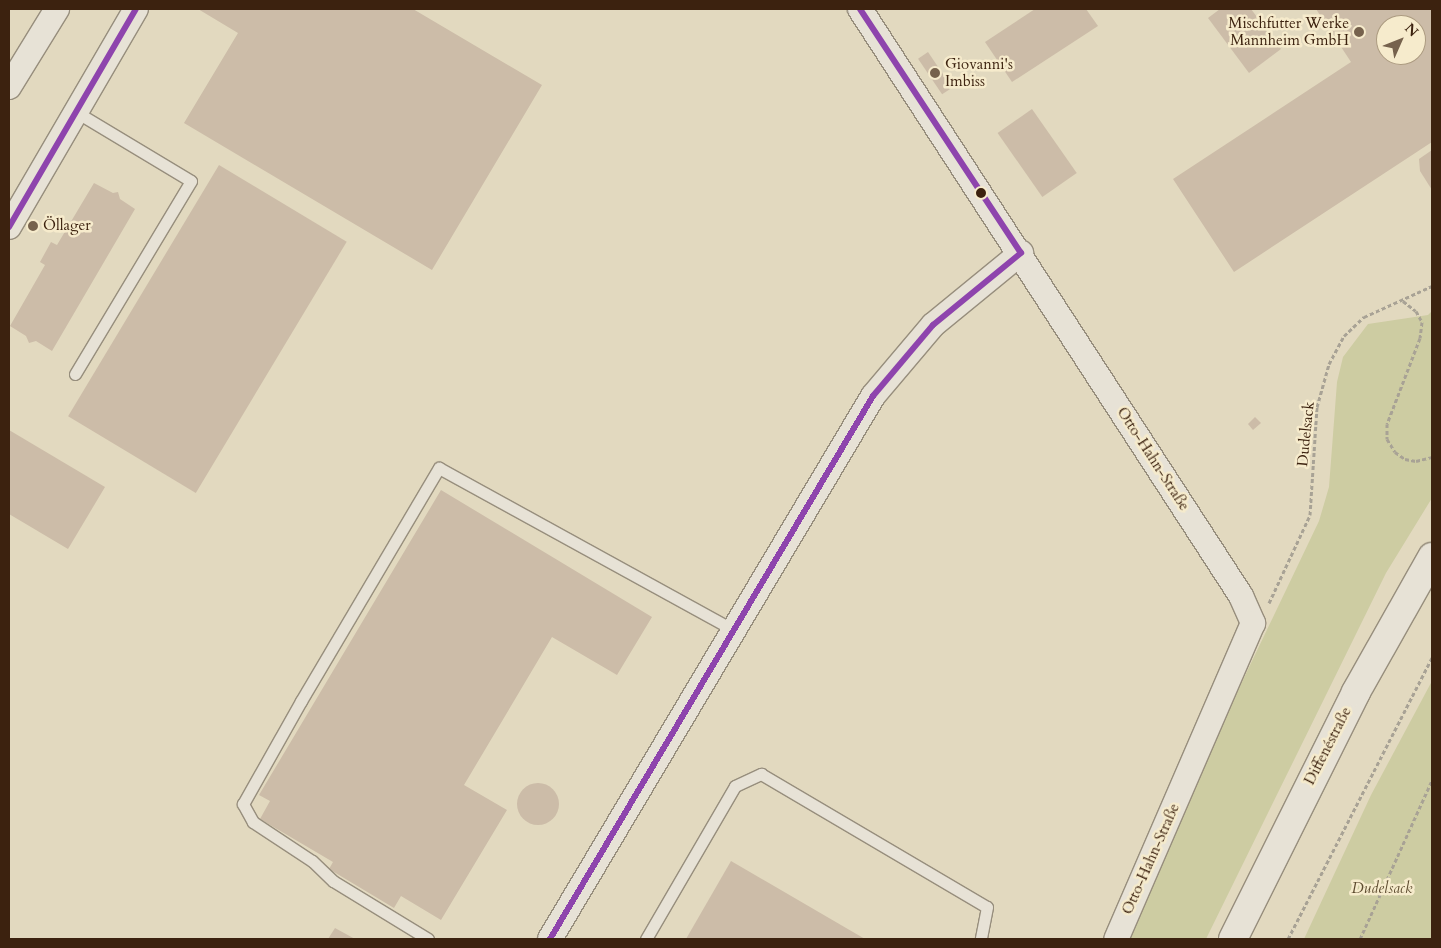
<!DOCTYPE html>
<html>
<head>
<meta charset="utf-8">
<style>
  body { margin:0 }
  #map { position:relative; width:1441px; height:948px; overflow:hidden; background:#e2d9bf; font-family:Cardo,serif }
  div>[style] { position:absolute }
  .green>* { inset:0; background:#cdcca2 }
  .building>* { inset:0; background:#ccbca8; transform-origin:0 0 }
  .round { border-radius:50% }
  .path>* { height:3px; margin-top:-1.5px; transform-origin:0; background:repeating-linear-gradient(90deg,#a8a295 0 4px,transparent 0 6.5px) }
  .roads { filter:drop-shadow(1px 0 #978e7d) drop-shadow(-1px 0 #978e7d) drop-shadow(0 1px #978e7d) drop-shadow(0 -1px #978e7d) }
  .lane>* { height:11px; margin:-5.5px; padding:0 5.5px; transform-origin:5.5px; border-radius:5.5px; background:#e7e2d6 }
  .street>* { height:24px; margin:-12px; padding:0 12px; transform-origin:12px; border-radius:12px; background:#e7e2d6 }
  .secondary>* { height:28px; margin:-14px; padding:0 14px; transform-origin:14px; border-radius:14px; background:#e7e2d6 }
  .bus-1>* { height:6px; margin:-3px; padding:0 3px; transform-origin:3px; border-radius:3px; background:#8e44ad }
  .dots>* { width:14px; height:14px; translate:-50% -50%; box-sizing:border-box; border:2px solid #f6ebcc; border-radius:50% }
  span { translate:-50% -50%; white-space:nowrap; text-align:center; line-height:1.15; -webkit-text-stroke:5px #f6ebcc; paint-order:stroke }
  .poi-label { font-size:15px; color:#3c220f }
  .right { translate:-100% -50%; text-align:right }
  .left { translate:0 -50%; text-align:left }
  .street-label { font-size:15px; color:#3c220f }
  .park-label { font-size:15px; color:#5c4a2e; font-style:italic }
  .frame { position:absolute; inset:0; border:10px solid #3c220f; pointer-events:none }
  .north { position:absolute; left:1376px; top:15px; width:50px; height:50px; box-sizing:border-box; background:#f6ebcc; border:1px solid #ac9b80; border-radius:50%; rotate:46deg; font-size:14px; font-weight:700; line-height:20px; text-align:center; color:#3c220f }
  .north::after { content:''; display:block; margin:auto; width:18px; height:22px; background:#76624d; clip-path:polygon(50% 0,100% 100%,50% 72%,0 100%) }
</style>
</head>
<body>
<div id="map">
  <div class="green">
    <i style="clip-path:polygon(1432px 311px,1432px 498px,1386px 573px,1206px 939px,1129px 939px,1219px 730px,1319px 521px,1329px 487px,1337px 382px,1343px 357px,1368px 324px,1428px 315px)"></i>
    <i style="clip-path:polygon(1432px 681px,1432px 939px,1304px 939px,1371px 795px)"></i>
  </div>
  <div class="building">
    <i style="clip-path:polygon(198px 9px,413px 9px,542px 85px,432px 270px,184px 123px,238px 33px)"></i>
    <i style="clip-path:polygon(1035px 9px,1086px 9px,1098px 26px,1012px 82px,985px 42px)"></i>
    <i style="clip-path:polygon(1220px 9px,1251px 9px,1281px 49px,1249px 73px,1208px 18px)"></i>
    <i style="clip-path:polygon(evenodd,1316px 9px,1432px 9px,1432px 142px,1234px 272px,1173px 179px,1351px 62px,1316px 9px,1386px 25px,1416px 25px,1416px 55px,1386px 55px,1386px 25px)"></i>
    <i style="left:928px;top:52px;width:43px;height:12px;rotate:56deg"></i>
    <i style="left:1032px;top:109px;width:78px;height:42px;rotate:55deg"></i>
    <i style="clip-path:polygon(1432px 150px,1432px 190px,1420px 171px,1419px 159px)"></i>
    <i style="left:219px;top:165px;width:149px;height:293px;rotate:31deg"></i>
    <i style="clip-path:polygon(94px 183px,113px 193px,118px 192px,120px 199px,135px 209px,52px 351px,36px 341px,29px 343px,26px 336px,10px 326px,45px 265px,40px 262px,51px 242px,57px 245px)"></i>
    <i style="clip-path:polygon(1255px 417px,1261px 423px,1253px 430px,1248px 424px)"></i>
    <i style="clip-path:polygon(9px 430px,105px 487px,68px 549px,9px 514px)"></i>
    <i style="clip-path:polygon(441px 490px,652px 617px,617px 675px,552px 637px,464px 785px,507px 810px,441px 920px,401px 896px,394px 908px,329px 869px,333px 862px,260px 819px,270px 801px,259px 795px)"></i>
    <i class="round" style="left:517px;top:783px;width:42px;height:42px"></i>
    <i style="clip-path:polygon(731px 861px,865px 939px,686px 939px)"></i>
    <i style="clip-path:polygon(335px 928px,355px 939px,328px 939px)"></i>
  </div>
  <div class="path">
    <i style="left:1403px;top:301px;width:16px;rotate:38deg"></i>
    <i style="left:1416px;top:311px;width:13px;rotate:61deg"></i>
    <i style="left:1422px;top:322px;width:16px;rotate:97deg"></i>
    <i style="left:1420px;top:338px;width:92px;rotate:111deg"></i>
    <i style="left:1387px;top:424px;width:15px;rotate:90deg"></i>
    <i style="left:1387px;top:439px;width:15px;rotate:58deg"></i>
    <i style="left:1395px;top:452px;width:12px;rotate:35deg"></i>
    <i style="left:1405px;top:459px;width:11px;rotate:10deg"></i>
    <i style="left:1416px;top:461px;width:16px;rotate:-14deg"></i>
    <i style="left:1269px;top:603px;width:97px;rotate:-65deg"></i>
    <i style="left:1310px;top:515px;width:108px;rotate:-86.3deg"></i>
    <i style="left:1317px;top:407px;width:45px;rotate:-74.4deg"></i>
    <i style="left:1329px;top:364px;width:32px;rotate:-62deg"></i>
    <i style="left:1344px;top:336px;width:28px;rotate:-44deg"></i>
    <i style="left:1364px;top:317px;width:75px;rotate:-24.5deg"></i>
    <i style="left:1288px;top:939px;width:316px;rotate:-62.9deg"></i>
    <i style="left:1360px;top:939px;width:175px;rotate:-65.6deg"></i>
  </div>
  <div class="roads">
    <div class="lane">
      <i style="left:75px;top:374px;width:225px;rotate:-59deg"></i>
      <i style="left:191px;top:181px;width:134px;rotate:-149deg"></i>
      <i style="left:428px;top:939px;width:111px;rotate:-148.6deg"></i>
      <i style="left:333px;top:881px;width:29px;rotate:-136deg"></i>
      <i style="left:312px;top:861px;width:71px;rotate:-146.5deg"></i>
      <i style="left:253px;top:822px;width:21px;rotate:-119deg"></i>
      <i style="left:243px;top:804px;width:118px;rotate:-60.6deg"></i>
      <i style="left:301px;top:701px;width:271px;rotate:-59.4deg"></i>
      <i style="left:439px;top:468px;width:337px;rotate:28.8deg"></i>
      <i style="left:646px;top:939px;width:177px;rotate:-59.8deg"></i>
      <i style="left:735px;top:786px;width:29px;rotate:-25deg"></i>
      <i style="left:761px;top:774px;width:262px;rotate:30.5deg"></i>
      <i style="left:987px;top:907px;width:33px;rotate:101deg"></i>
    </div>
    <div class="street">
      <i style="left:860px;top:9px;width:700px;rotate:57.01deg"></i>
      <i style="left:1241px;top:596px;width:30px;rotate:66deg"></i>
      <i style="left:1253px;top:623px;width:344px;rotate:113.4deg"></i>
      <i style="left:9px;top:87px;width:92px;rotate:-58.4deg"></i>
      <i style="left:9px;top:227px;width:252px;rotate:-59.8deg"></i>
      <i style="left:550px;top:939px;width:632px;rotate:-59.25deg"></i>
      <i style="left:873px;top:396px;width:93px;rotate:-49.8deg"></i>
      <i style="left:933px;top:325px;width:114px;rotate:-39.3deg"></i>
    </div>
    <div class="secondary">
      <i style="left:1233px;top:939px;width:276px;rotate:-63.5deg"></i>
      <i style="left:1356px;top:692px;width:155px;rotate:-60.6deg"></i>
    </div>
  </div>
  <div class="bus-1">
    <i style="left:860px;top:9px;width:292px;rotate:56.6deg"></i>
    <i style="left:9px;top:227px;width:252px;rotate:-59.8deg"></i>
    <i style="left:550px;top:939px;width:632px;rotate:-59.25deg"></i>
    <i style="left:873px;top:396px;width:93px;rotate:-49.8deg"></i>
    <i style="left:933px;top:325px;width:114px;rotate:-39.3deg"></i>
  </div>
  <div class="dots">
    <i style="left:1359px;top:32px;background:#76624d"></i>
    <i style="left:935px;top:73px;background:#76624d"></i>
    <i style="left:981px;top:193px;background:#3c220f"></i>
    <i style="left:33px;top:226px;background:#76624d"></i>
  </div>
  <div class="poi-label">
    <span class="right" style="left:1349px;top:32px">Mischfutter Werke<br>Mannheim GmbH</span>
    <span class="left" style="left:945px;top:73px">Giovanni's<br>Imbiss</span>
    <span class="left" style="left:43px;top:226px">Öllager</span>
  </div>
  <div class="street-label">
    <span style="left:1306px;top:434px;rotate:-84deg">Dudelsack</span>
    <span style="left:1153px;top:459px;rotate:57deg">Otto-Hahn-Straße</span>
    <span style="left:1328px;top:746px;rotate:-63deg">Diffenéstraße</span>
    <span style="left:1151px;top:859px;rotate:-66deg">Otto-Hahn-Straße</span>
  </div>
  <div class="park-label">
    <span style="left:1382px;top:889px">Dudelsack</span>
  </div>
  <div class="frame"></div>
  <div class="north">N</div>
</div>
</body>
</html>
